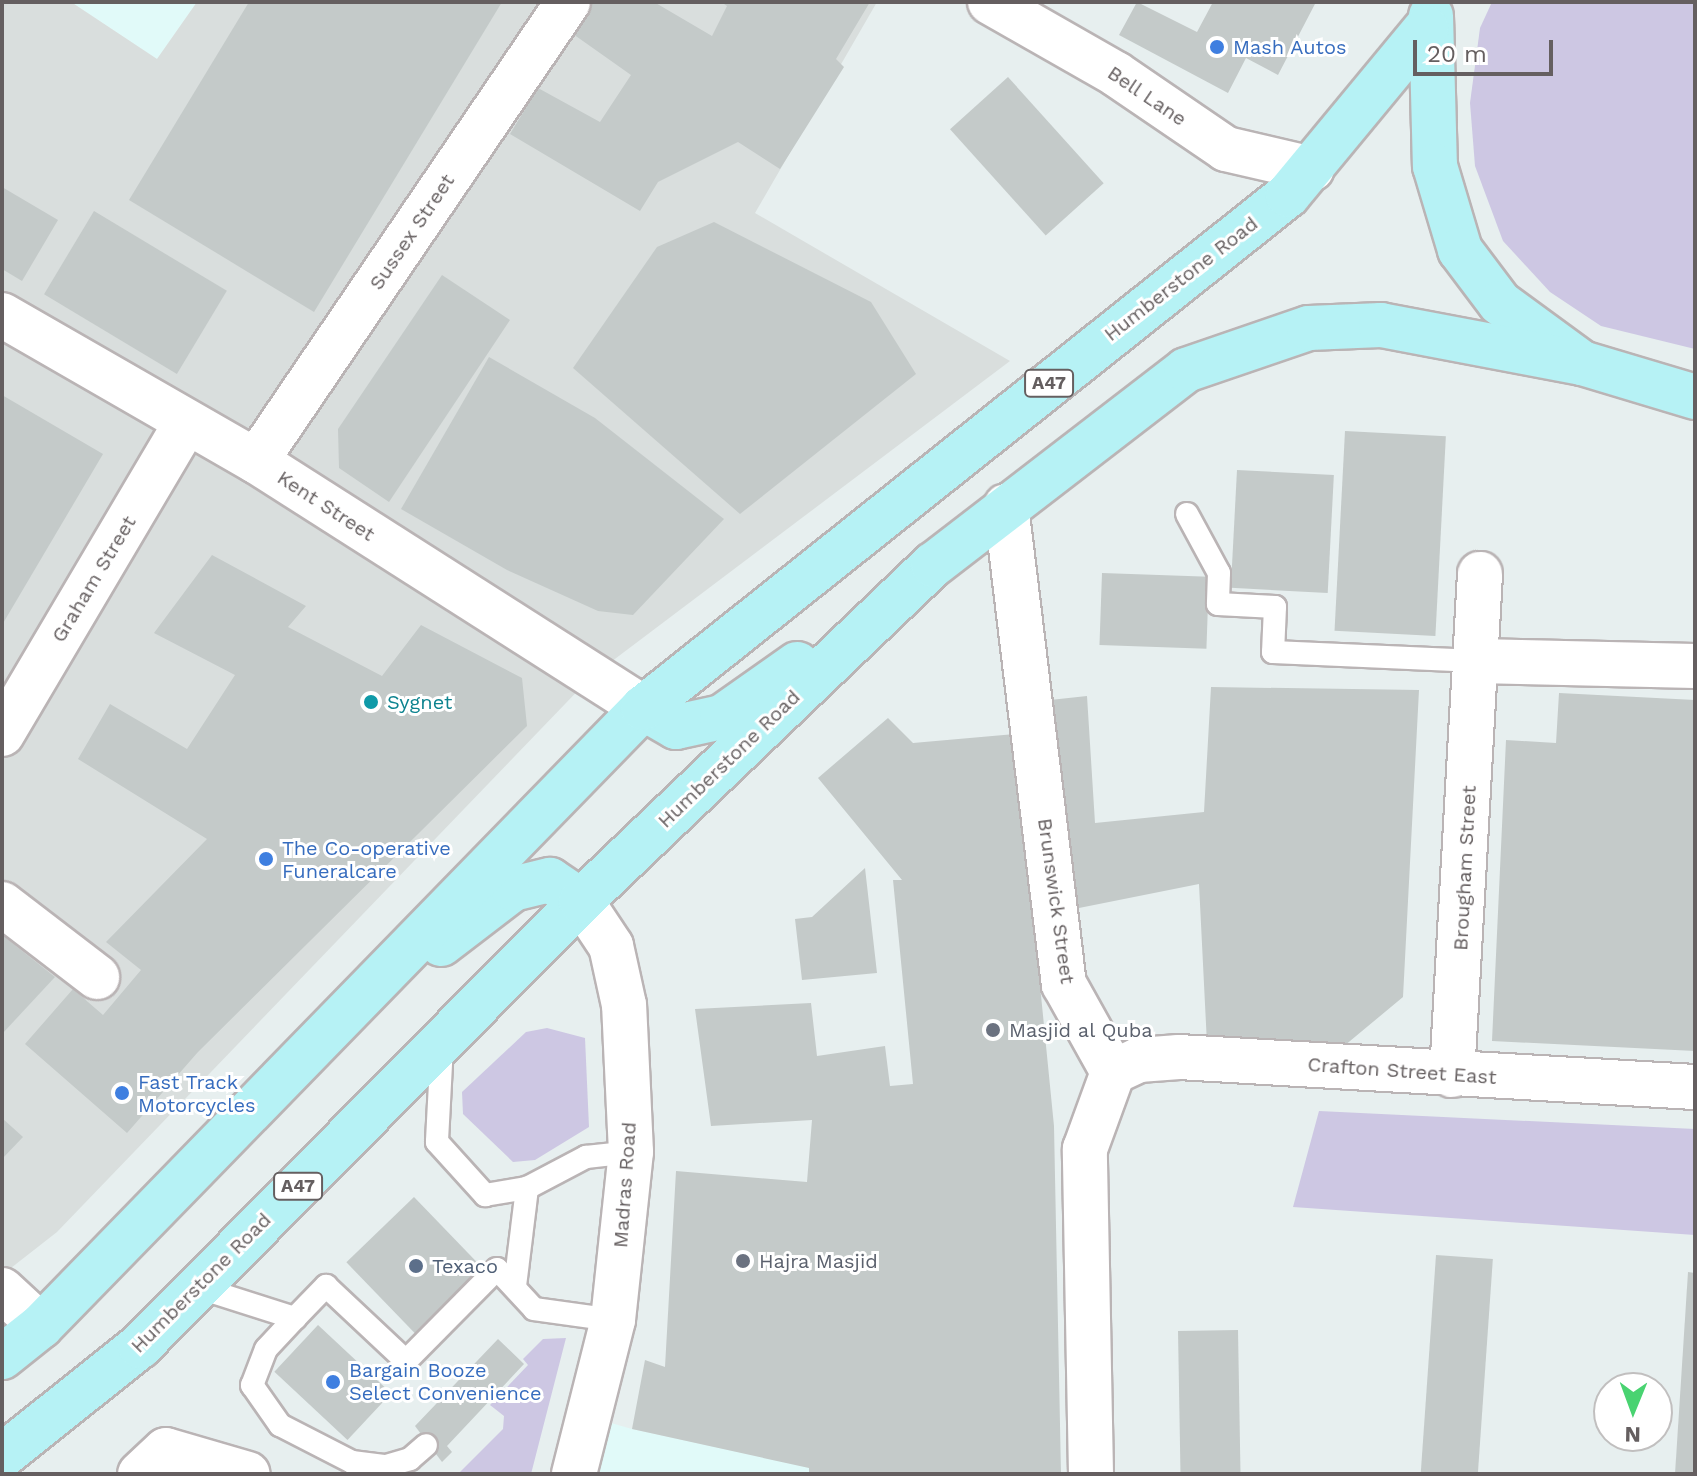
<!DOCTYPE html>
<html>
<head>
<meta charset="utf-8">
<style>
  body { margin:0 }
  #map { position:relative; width:1697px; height:1476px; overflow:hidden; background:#e7efef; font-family:"Work Sans",sans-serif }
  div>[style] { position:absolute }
  .commercial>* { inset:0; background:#e1faf9 }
  .industrial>* { inset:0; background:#d9dedd }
  .green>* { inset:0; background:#cdc7e3 }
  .building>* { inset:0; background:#c4cac9; transform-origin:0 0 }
  .roads { filter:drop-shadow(2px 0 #bab4b5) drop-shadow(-2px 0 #bab4b5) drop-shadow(0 2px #bab4b5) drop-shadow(0 -2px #bab4b5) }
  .lane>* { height:22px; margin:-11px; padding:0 11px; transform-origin:11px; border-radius:11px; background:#fff }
  .street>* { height:44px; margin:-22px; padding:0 22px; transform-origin:22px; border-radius:22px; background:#fff }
  .primary>* { height:44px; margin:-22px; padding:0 22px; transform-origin:22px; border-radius:22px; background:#b6f2f5 }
  .dots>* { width:22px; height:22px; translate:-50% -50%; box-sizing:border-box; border:4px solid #fff; border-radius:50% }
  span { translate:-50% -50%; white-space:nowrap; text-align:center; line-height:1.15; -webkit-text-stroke:6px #fff; paint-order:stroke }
  .shield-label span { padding:2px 6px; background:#fff; border:2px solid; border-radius:6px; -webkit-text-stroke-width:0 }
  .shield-label { font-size:18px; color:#655f60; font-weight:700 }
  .shop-label { font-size:20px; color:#366cbe }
  .left { translate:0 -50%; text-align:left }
  .street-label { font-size:20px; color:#655f60 }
  .culture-label { font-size:20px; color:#0d838f }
  .worship-label { font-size:20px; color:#5b616d }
  .service-label { font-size:20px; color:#4e5e75 }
  .frame { position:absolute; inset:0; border:4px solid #655f60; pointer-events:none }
  .north { position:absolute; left:1593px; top:1372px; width:80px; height:80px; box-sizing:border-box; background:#fff; border:2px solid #c1bfbf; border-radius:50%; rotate:181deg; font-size:22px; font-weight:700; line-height:32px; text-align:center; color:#655f60 }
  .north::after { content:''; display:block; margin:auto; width:28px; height:36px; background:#49d371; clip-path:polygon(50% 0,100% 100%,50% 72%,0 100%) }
  .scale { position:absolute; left:1413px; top:40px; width:140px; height:36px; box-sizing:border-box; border:4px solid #655f60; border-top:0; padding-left:10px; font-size:24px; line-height:28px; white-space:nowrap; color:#655f60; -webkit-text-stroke:6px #fff; paint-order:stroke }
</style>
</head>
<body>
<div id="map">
  <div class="commercial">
    <i style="clip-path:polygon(71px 2px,197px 2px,157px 59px)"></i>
    <i style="clip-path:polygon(611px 1423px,632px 1429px,840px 1474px,598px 1474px)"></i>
  </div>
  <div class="industrial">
    <i style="clip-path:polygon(2px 2px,71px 2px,157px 59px,197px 2px,877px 2px,755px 213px,1010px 361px,591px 677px,57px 1232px,2px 1275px)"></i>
  </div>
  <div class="green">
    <i style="clip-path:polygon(1492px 2px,1695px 2px,1695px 349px,1601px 326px,1550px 292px,1503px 241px,1475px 166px,1470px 103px,1480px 28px)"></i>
    <i style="clip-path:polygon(547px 1028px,585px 1038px,589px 1127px,535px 1160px,513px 1162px,463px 1114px,462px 1092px,526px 1032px)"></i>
    <i style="clip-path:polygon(1319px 1111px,1695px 1129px,1695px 1235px,1293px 1207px)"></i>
    <i style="clip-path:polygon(566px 1338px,531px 1474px,458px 1474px,503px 1429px,504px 1416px,490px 1405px,528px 1365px,523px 1359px,543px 1339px)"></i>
  </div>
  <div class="building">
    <i style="clip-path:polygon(249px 2px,502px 2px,314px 312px,129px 200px)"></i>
    <i style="clip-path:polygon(593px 2px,654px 2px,712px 36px,727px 6px,721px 2px,870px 2px,836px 59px,844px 67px,780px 169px,738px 142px,658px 182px,640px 211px,510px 134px,538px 88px,600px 122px,631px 75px,573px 34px)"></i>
    <i style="clip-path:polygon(1137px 2px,1197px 32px,1213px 2px,1316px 2px,1278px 75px,1246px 58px,1228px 93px,1119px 35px)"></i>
    <i style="left:1008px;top:77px;width:143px;height:78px;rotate:48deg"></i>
    <i style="clip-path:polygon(2px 187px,58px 220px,22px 281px,2px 269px)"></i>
    <i style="left:94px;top:211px;width:155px;height:97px;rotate:31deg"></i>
    <i style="clip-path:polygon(714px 222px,871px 302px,916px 374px,740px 514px,573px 368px,657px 247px)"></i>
    <i style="clip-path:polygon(442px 275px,510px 320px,389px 502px,339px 468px,338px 429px)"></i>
    <i style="clip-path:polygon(489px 357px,595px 418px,724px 519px,633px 615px,598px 611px,507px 570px,401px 509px)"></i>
    <i style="clip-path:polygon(2px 395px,103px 454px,2px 625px)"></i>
    <i style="left:1345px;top:431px;width:101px;height:200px;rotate:3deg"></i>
    <i style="left:1237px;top:470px;width:97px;height:118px;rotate:3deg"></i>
    <i style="clip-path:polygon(212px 555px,306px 606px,288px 627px,382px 676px,421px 625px,522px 678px,527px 726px,198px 1052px,127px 1133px,25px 1044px,73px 989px,103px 1015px,141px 970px,106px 942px,207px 839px,78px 759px,110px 704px,187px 749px,235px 675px,154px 633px)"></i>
    <i style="left:1102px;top:573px;width:107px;height:72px;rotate:2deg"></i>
    <i style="clip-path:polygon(1211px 687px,1419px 690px,1403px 997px,1338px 1051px,1207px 1044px,1199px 884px,1074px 909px,1050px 700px,1087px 696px,1095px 823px,1204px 812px)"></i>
    <i style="clip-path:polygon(1559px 693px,1695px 700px,1695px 1051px,1492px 1041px,1506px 740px,1556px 743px)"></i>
    <i style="clip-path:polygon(888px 718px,913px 743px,1015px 734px,1054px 1126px,1061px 1474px,809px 1474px,809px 1468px,632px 1429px,645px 1360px,665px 1367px,676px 1171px,807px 1182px,812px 1120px,711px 1126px,695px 1009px,811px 1003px,817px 1056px,885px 1046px,890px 1086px,913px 1084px,893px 880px,902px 880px,818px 778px)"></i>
    <i style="clip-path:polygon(865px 868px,877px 973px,802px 980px,795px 919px,812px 917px)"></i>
    <i style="clip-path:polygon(2px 935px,55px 977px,2px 1034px)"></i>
    <i style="clip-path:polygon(2px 1118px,23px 1137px,2px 1159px)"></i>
    <i style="left:414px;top:1197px;width:100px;height:94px;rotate:46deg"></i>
    <i style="left:1436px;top:1255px;width:57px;height:219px;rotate:4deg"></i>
    <i style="clip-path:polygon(1688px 1272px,1695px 1273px,1695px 1474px,1675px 1474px)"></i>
    <i style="left:318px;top:1325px;width:100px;height:64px;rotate:43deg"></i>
    <i style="left:1238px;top:1330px;width:144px;height:60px;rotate:89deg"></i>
    <i style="clip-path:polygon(498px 1339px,524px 1364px,447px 1446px,452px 1452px,442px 1462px,415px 1426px)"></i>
  </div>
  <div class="roads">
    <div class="lane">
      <i style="left:1187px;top:514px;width:67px;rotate:61.5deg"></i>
      <i style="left:1219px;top:573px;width:31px;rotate:92deg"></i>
      <i style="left:1218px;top:604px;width:57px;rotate:3deg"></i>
      <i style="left:1275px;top:607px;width:45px;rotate:92.5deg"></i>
      <i style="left:1273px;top:652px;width:204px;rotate:2.5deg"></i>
      <i style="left:442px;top:1045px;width:97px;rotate:93deg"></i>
      <i style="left:437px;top:1142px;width:72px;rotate:47.8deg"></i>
      <i style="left:485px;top:1195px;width:43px;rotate:-9.5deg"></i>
      <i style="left:527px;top:1188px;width:67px;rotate:-27.7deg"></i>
      <i style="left:586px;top:1157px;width:45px;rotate:-6.3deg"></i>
      <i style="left:515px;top:1286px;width:99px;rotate:-83deg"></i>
      <i style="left:197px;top:1287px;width:103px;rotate:17.6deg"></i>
      <i style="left:295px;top:1318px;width:45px;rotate:-45.9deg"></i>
      <i style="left:326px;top:1286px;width:110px;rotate:43.2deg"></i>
      <i style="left:406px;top:1361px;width:129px;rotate:-45.3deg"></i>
      <i style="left:497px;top:1269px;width:54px;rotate:47.2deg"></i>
      <i style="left:534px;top:1309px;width:80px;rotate:7.9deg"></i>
      <i style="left:295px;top:1318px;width:42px;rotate:133.1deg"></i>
      <i style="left:266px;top:1349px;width:39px;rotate:111deg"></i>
      <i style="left:252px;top:1385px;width:49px;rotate:55deg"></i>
      <i style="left:280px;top:1425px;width:81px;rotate:27.2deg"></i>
      <i style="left:352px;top:1462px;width:34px;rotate:7deg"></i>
      <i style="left:386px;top:1466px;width:25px;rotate:-16deg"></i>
      <i style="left:410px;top:1459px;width:21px;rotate:-41deg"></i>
    </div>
    <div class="street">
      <i style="left:990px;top:2px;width:145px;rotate:29.7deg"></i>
      <i style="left:1116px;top:74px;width:133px;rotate:34.3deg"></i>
      <i style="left:1226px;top:149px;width:88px;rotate:13.1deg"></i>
      <i style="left:2px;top:315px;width:293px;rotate:29.9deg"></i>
      <i style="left:256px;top:461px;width:459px;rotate:32.5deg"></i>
      <i style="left:256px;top:461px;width:555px;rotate:-55.79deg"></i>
      <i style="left:1006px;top:506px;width:482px;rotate:83.1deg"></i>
      <i style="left:1064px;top:984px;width:101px;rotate:60.9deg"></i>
      <i style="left:1477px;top:661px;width:218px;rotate:1.3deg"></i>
      <i style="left:2px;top:734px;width:361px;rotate:-59.4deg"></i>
      <i style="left:2px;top:904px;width:120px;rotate:37.5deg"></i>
      <i style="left:1113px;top:1072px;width:29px;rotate:-25deg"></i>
      <i style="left:1139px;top:1060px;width:40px;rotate:-4.3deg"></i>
      <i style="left:1179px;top:1057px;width:517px;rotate:3.33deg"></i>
      <i style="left:1452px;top:1075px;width:502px;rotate:-86.8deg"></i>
      <i style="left:2px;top:1290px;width:53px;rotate:42.7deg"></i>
      <i style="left:140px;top:1474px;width:35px;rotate:-43deg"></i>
      <i style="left:166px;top:1450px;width:85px;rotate:16.3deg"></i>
      <i style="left:574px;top:1474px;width:159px;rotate:-75.8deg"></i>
      <i style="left:613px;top:1320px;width:169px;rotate:-83.9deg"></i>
      <i style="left:631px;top:1152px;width:147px;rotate:-92.7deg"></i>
      <i style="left:624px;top:1005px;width:60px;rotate:-102.4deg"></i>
      <i style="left:611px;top:946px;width:54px;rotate:-123.7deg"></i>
      <i style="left:1091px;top:1474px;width:325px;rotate:-91.1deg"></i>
      <i style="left:1085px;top:1149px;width:82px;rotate:-70deg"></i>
    </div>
    <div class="primary">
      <i style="left:1431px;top:16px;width:150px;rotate:88.5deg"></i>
      <i style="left:1435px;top:166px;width:88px;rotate:73.4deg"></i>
      <i style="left:1460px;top:250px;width:66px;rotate:53deg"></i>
      <i style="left:1500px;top:303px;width:102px;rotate:36.2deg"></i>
      <i style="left:1582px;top:363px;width:118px;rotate:16.7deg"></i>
      <i style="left:643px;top:708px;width:38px;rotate:30deg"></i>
      <i style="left:676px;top:727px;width:47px;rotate:-12.3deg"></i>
      <i style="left:722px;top:717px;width:92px;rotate:-35.2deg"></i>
      <i style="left:441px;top:944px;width:91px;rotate:-37.4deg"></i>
      <i style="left:513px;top:889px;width:38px;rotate:-14deg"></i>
      <i style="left:550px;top:880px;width:37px;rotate:34deg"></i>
      <i style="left:2px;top:1357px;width:50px;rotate:-38.5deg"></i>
      <i style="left:41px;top:1326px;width:863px;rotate:-45.75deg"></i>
      <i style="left:643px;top:708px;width:824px;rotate:-38.5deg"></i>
      <i style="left:1288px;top:195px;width:217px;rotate:-50.4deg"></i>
      <i style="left:2px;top:1456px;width:176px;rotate:-38.6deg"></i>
      <i style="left:140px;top:1346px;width:627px;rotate:-45.26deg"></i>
      <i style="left:581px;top:901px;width:487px;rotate:-43.7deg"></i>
      <i style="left:933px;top:565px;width:319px;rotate:-37.6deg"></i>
      <i style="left:1186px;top:370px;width:130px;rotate:-18.9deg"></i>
      <i style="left:1309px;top:328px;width:72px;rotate:-2.4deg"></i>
      <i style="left:1381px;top:325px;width:205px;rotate:10.7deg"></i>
    </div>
  </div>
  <div class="dots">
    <i style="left:1217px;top:47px;background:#3f7fe0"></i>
    <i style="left:371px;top:702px;background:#0f9aa8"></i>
    <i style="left:266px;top:859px;background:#3f7fe0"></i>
    <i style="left:993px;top:1030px;background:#6b7280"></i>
    <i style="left:122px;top:1093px;background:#3f7fe0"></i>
    <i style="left:743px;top:1261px;background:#6b7280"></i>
    <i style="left:416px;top:1266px;background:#5c6f8a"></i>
    <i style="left:333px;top:1382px;background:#3f7fe0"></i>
  </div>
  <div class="shield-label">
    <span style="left:1049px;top:383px">A47</span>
    <span style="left:298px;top:1186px">A47</span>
  </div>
  <div class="shop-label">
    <span class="left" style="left:1233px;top:47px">Mash Autos</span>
    <span class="left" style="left:282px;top:860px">The Co-operative<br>Funeralcare</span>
    <span class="left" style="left:138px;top:1094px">Fast Track<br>Motorcycles</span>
    <span class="left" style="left:349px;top:1382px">Bargain Booze<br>Select Convenience</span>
  </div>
  <div class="street-label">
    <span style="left:1147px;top:96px;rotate:34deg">Bell Lane</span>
    <span style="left:412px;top:232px;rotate:-56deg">Sussex Street</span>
    <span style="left:1181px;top:279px;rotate:-38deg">Humberstone Road</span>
    <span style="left:326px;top:506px;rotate:33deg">Kent Street</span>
    <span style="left:94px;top:579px;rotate:-59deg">Graham Street</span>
    <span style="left:729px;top:759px;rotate:-44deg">Humberstone Road</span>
    <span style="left:1465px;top:868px;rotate:-87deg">Brougham Street</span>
    <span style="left:1056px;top:901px;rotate:82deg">Brunswick Street</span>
    <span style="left:1402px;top:1071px;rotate:4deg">Crafton Street East</span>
    <span style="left:625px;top:1185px;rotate:-86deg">Madras Road</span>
    <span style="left:201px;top:1283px;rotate:-45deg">Humberstone Road</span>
  </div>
  <div class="culture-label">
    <span class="left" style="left:387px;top:702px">Sygnet</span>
  </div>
  <div class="worship-label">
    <span class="left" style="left:1009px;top:1030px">Masjid al Quba</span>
    <span class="left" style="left:759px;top:1261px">Hajra Masjid</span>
  </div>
  <div class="service-label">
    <span class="left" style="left:432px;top:1266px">Texaco</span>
  </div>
  <div class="frame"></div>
  <div class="north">N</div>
  <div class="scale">20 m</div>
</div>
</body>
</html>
